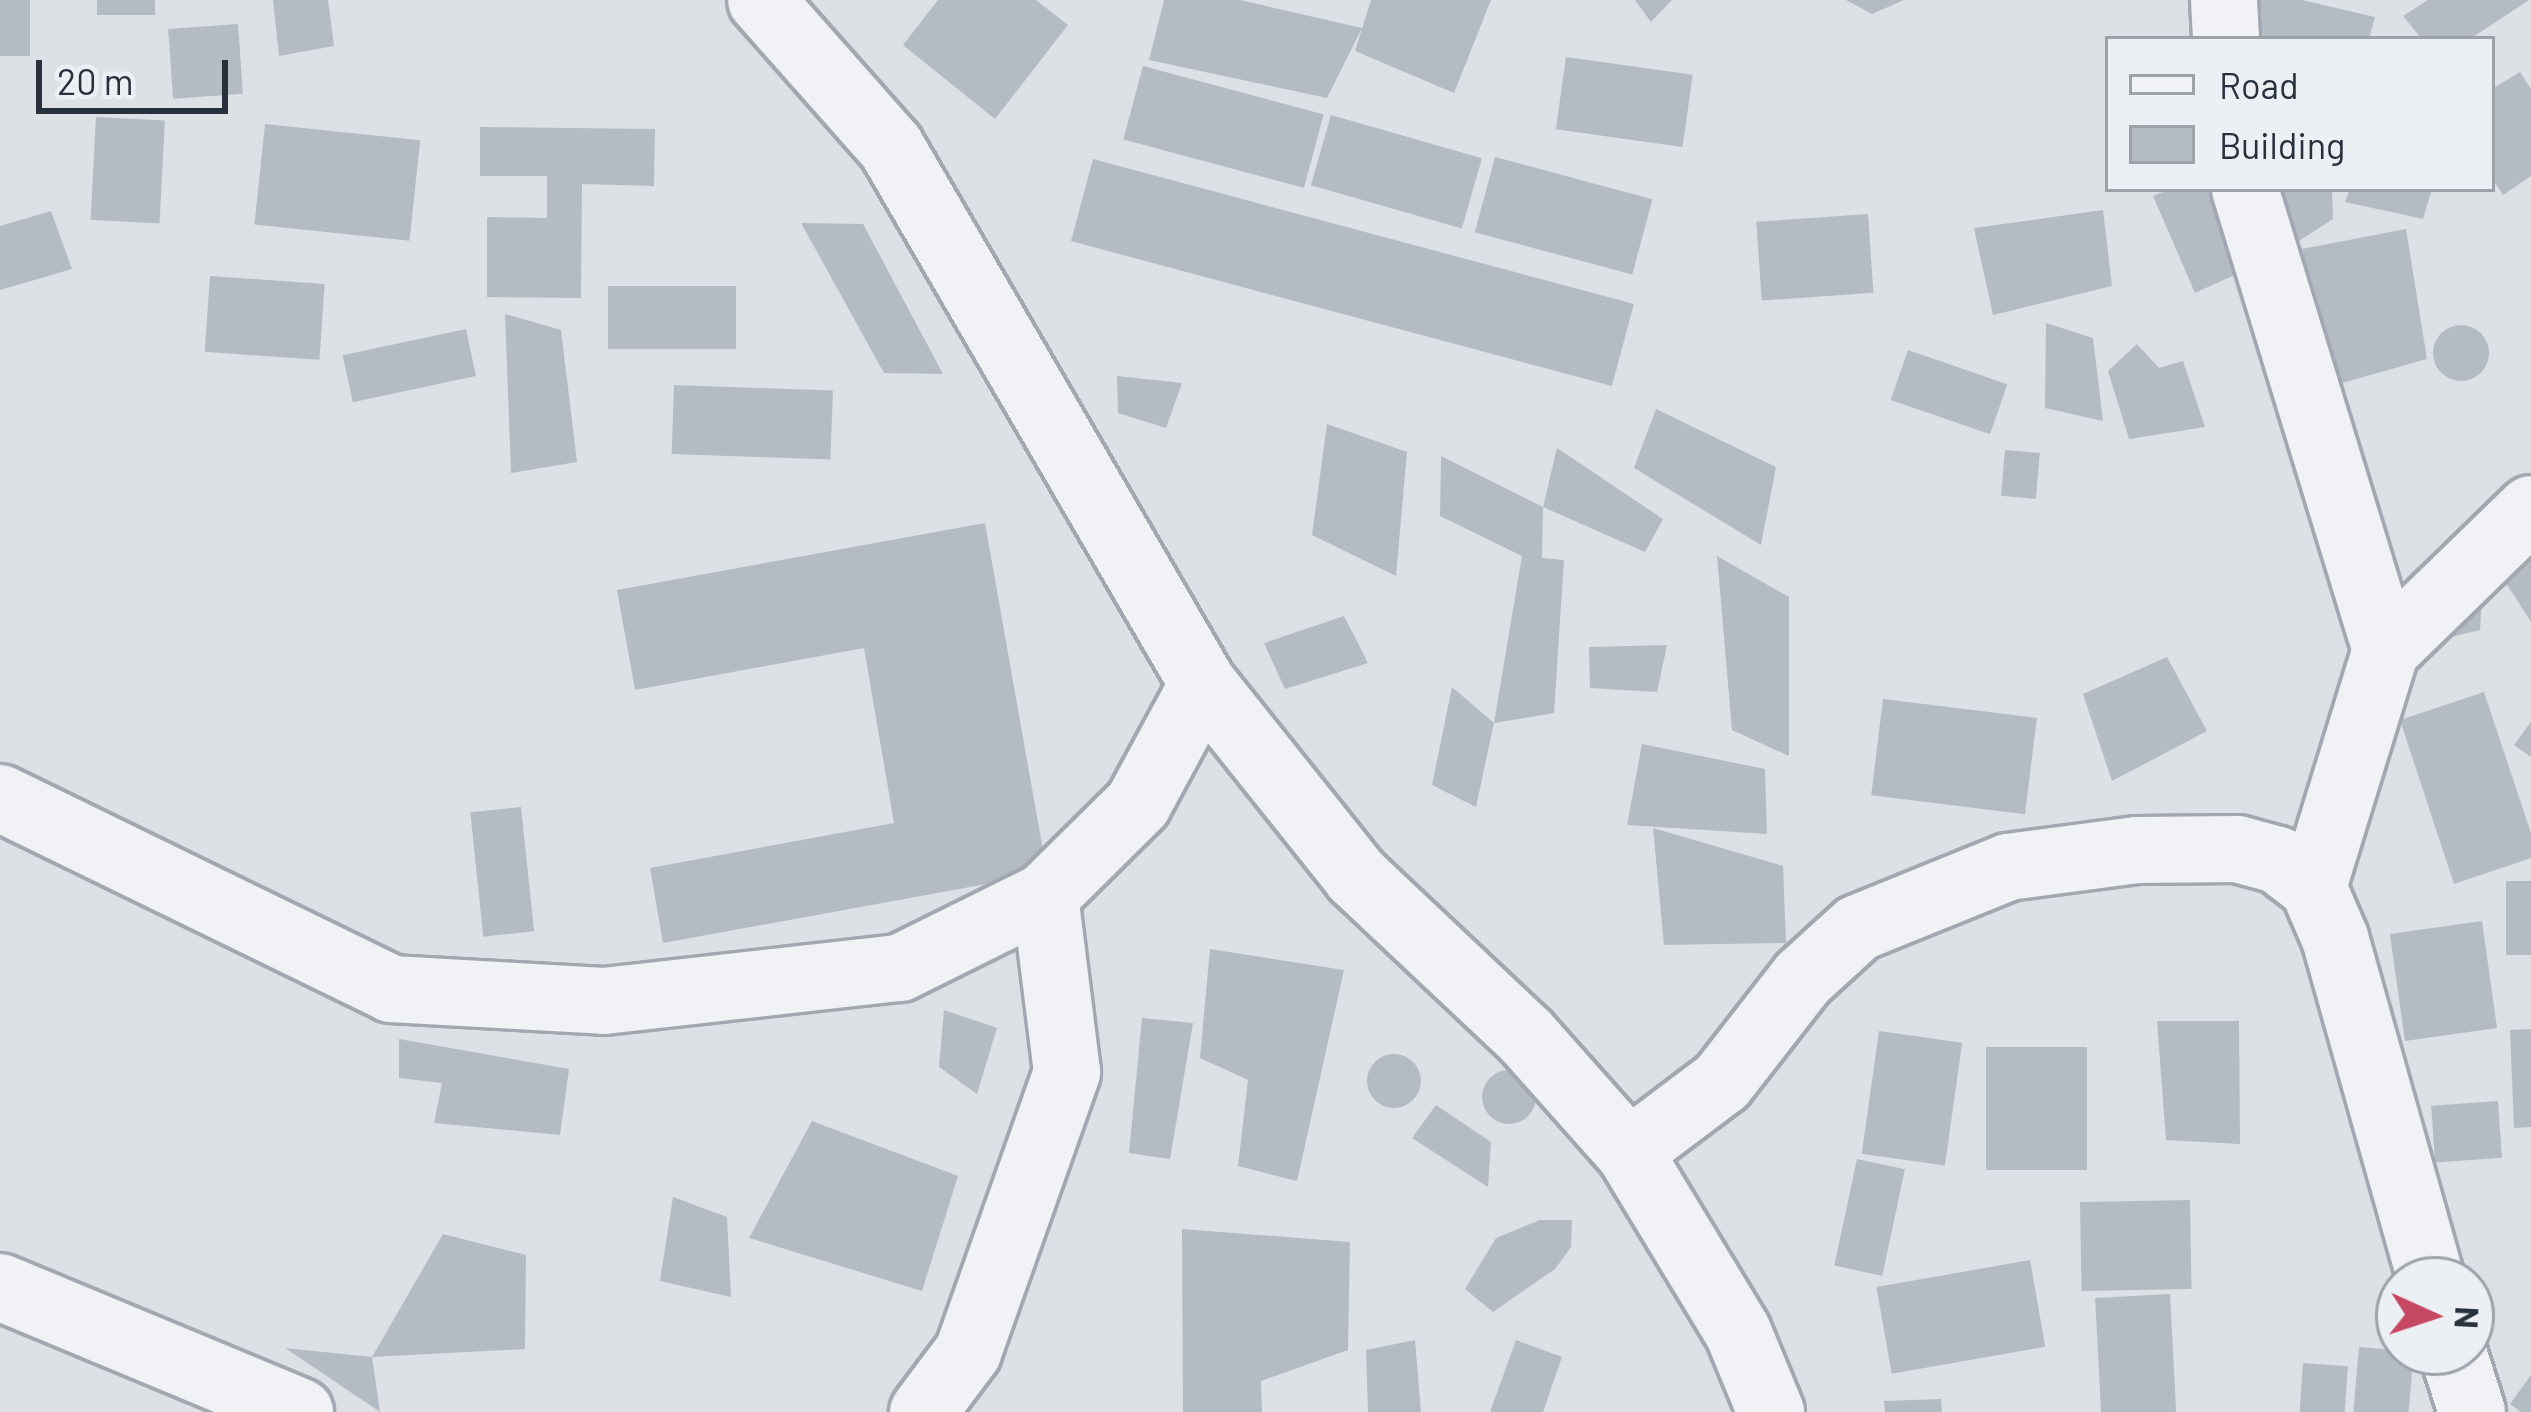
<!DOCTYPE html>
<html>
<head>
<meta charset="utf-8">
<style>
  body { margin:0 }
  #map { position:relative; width:2531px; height:1412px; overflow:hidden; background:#dde1e6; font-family:Barlow,sans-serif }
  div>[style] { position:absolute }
  .building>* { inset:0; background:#b5bbc3; transform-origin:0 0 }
  .round { border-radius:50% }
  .roads { filter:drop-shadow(3px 0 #a3a8b0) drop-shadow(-3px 0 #a3a8b0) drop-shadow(0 3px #a3a8b0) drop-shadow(0 -3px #a3a8b0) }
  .minor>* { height:66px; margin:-33px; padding:0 33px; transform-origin:33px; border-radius:33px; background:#f0f2f5 }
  span { translate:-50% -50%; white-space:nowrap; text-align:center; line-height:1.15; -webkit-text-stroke:12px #ecf0f4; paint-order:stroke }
  .legend { position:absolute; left:2105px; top:36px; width:390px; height:156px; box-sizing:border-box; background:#ecf0f4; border:3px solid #9ea3aa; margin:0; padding:15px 21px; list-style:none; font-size:36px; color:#28303c }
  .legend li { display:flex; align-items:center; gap:24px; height:60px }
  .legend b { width:60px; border:3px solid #9ea3aa }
  .north { position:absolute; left:2375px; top:1256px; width:120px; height:120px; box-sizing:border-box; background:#ecf0f4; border:3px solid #9ea3aa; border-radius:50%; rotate:93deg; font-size:33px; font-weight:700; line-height:48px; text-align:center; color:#28303c }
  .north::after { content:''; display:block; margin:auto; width:42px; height:54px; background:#c64762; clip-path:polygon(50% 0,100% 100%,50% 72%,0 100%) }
  .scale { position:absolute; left:36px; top:60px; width:192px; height:54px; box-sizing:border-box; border:6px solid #28303c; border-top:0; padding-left:15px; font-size:36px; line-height:42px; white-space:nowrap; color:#28303c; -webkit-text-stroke:9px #ecf0f4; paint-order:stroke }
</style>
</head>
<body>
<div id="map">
  <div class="building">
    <i style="left:0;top:0;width:30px;height:56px"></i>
    <i style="left:97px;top:0;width:58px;height:15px"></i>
    <i style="clip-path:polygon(273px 0,328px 0,334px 46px,279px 56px)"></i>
    <i style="clip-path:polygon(938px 0,1036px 0,1068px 25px,995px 119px,903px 45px)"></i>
    <i style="clip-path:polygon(1164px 0,1240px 0,1362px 28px,1327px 98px,1149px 60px)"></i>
    <i style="clip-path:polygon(1371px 0,1491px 0,1454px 93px,1355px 51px)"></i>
    <i style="clip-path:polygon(1635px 0,1672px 0,1651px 22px)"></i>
    <i style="clip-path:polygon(1846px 0,1904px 0,1872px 14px)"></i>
    <i style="clip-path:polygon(2246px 0,2302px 0,2375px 17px,2369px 39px,2235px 39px)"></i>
    <i style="clip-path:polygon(2428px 0,2529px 0,2470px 39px,2422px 39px,2403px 16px)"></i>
    <i style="left:238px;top:24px;width:70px;height:70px;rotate:86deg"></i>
    <i style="left:1566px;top:57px;width:128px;height:73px;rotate:8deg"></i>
    <i style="left:1143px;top:66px;width:187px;height:76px;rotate:15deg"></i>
    <i style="clip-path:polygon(2520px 72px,2531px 89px,2531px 176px,2503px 195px,2492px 178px,2492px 89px)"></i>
    <i style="left:1331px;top:115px;width:157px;height:73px;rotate:16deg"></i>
    <i style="left:96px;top:117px;width:69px;height:103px;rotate:3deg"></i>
    <i style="left:265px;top:124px;width:156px;height:101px;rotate:6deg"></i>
    <i style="clip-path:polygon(480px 127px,655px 129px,654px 186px,582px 184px,581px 298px,487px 297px,487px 217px,547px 218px,547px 176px,480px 176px)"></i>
    <i style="left:1495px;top:157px;width:163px;height:78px;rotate:15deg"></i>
    <i style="left:1093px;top:159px;width:560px;height:85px;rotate:15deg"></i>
    <i style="clip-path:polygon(2170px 189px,2220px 189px,2254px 266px,2195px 293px,2153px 196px)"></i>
    <i style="clip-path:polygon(2271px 189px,2332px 189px,2333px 219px,2268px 261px)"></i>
    <i style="clip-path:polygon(2350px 189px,2432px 189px,2423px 219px,2345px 202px)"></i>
    <i style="clip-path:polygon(2103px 210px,2112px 286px,1993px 315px,1974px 228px)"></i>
    <i style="clip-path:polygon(51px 211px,72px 269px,0 290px,0 226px)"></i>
    <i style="left:1868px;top:214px;width:79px;height:112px;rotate:86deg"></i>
    <i style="clip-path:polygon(801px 223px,863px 224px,943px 374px,884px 373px)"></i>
    <i style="clip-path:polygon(2406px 229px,2427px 359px,2335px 385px,2302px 249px)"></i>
    <i style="left:210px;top:276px;width:115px;height:76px;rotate:4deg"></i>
    <i style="left:608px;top:286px;width:128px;height:63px"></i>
    <i style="clip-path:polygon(505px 314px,561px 330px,577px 462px,511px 473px)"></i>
    <i style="clip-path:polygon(2046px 323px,2093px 338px,2103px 421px,2045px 408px)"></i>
    <i class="round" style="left:2433px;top:325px;width:56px;height:56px"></i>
    <i style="left:466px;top:329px;width:48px;height:126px;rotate:78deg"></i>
    <i style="clip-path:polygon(2137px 344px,2159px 368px,2183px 361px,2205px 427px,2129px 439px,2108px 371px)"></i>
    <i style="left:1908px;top:350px;width:105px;height:53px;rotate:19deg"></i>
    <i style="clip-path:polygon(1117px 376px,1182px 383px,1166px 428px,1118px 413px)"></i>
    <i style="left:674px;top:385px;width:159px;height:69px;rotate:2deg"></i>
    <i style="clip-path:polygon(1656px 409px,1776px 467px,1761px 545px,1634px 468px)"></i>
    <i style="clip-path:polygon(1327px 424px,1407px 452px,1396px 576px,1312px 535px)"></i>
    <i style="clip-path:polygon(1557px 448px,1663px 519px,1645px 552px,1543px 507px)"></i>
    <i style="left:2005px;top:450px;width:35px;height:46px;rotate:5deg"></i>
    <i style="clip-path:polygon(1441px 456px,1543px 507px,1542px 558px,1564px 560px,1554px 713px,1494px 723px,1522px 556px,1440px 516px)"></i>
    <i style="clip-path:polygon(985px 523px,1047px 873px,663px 943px,650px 868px,894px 823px,864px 648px,635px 690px,617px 590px)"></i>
    <i style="clip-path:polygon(2531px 527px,2531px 622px,2488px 555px)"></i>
    <i style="clip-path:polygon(1717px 556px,1789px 597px,1789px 756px,1732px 730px)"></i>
    <i style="clip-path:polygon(2482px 598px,2480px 630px,2451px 637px,2426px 619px)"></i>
    <i style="clip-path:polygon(1344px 616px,1368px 663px,1285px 689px,1264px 643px)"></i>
    <i style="clip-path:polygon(1667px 645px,1657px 692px,1590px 688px,1589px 647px)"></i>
    <i style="clip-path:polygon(2167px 657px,2207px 731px,2112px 781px,2083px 694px)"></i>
    <i style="clip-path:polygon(1452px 687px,1494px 723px,1476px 807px,1432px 785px)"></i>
    <i style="clip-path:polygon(2484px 692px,2531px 833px,2531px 858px,2454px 884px,2400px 720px)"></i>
    <i style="left:1883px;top:699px;width:155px;height:97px;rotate:7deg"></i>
    <i style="clip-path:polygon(2531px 722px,2531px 757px,2514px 745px)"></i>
    <i style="clip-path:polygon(1642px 744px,1765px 769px,1767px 834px,1627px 825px)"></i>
    <i style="left:521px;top:807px;width:125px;height:51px;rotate:84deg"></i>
    <i style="clip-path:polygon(1653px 828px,1783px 866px,1786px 943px,1664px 945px)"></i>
    <i style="left:2531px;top:881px;width:74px;height:25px;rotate:90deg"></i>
    <i style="left:2482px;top:921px;width:108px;height:93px;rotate:82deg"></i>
    <i style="clip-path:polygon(1210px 949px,1344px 970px,1297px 1181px,1238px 1166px,1248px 1080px,1200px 1058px)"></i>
    <i style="clip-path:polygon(944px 1010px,997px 1028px,977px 1094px,939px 1067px)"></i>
    <i style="clip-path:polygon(1142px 1018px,1193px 1023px,1170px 1159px,1129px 1153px)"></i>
    <i style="clip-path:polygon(2157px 1021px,2239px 1021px,2240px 1144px,2166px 1140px)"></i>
    <i style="clip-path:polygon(2531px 1029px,2531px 1127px,2514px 1128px,2510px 1030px)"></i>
    <i style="left:1879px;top:1031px;width:84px;height:124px;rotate:8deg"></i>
    <i style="clip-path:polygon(399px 1039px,569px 1069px,560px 1135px,434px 1123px,442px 1083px,399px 1078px)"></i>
    <i style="left:2087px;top:1047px;width:123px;height:101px;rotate:90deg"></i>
    <i class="round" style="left:1367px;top:1054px;width:54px;height:54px"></i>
    <i class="round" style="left:1482px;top:1070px;width:54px;height:54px"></i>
    <i style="left:2498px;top:1101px;width:57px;height:67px;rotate:86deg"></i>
    <i style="clip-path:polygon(1436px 1105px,1491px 1142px,1488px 1187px,1412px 1138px)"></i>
    <i style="clip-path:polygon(812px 1121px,958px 1176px,922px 1291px,749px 1238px)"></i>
    <i style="left:1857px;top:1159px;width:49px;height:109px;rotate:12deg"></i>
    <i style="clip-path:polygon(673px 1197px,727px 1217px,731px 1297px,660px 1281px)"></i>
    <i style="left:2190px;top:1200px;width:89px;height:110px;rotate:89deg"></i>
    <i style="clip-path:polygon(1540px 1220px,1572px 1220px,1571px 1247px,1555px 1269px,1493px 1312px,1465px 1289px,1496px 1238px)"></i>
    <i style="clip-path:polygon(1182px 1229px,1350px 1242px,1348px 1350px,1261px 1381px,1262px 1412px,1183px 1412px)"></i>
    <i style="clip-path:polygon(443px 1234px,526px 1255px,525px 1349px,372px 1357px)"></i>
    <i style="left:2030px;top:1260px;width:88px;height:156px;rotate:80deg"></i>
    <i style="left:2170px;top:1294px;width:118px;height:75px;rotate:87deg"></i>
    <i style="clip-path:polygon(1415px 1340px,1421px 1412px,1368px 1412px,1366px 1350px)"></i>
    <i style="clip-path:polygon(1516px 1340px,1562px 1357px,1543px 1412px,1490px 1412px)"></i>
    <i style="left:2359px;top:1347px;width:55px;height:65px;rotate:5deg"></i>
    <i style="clip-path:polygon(285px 1348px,372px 1357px,380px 1412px)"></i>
    <i style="left:2303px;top:1363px;width:45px;height:49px;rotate:4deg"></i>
    <i style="clip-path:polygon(2531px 1375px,2531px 1412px,2521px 1412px,2510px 1404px)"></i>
    <i style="clip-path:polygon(1941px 1399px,1942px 1412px,1885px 1412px,1884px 1401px)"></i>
  </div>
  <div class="roads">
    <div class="minor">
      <i style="left:761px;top:0;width:196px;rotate:48.5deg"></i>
      <i style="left:891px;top:147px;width:621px;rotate:59.84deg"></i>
      <i style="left:1203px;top:684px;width:246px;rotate:51.4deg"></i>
      <i style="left:1356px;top:876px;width:232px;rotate:43.3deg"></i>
      <i style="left:1525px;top:1035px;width:157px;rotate:48.4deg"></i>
      <i style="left:1629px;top:1152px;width:210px;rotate:58.8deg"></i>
      <i style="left:1738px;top:1332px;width:87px;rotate:67.6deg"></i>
      <i style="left:2224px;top:0;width:39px;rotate:87deg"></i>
      <i style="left:2245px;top:189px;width:482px;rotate:73deg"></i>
      <i style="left:0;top:798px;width:435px;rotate:26deg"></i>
      <i style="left:391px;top:989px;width:213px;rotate:3.2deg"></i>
      <i style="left:604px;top:1001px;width:298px;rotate:-6.4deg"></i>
      <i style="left:900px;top:968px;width:162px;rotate:-26.4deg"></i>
      <i style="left:1045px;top:896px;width:131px;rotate:-44.7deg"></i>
      <i style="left:1138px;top:804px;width:136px;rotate:-61.6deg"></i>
      <i style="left:2313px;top:887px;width:248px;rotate:-72.9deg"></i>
      <i style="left:2386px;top:650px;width:202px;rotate:-44.2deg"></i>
      <i style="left:1629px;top:1152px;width:116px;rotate:-37deg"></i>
      <i style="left:1722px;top:1082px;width:132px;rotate:-52.1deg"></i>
      <i style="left:1803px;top:978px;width:74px;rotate:-42.3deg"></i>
      <i style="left:1858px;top:928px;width:162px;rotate:-22.1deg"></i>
      <i style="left:2008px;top:867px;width:130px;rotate:-7.5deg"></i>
      <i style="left:2137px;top:850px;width:100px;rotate:-0.6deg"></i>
      <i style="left:2237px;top:849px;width:42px;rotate:15deg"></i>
      <i style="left:2278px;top:860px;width:44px;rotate:37.6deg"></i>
      <i style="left:2313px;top:887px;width:56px;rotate:66.7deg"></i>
      <i style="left:2335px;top:938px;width:355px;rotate:74.3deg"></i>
      <i style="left:0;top:1287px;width:325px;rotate:22.6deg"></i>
      <i style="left:2453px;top:1352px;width:63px;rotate:72.4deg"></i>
      <i style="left:923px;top:1412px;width:75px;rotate:-53.1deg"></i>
      <i style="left:968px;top:1352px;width:297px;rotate:-70.5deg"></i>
      <i style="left:1067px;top:1072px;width:177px;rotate:-97.1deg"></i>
    </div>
  </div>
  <ul class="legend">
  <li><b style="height:15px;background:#f0f2f5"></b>Road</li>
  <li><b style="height:33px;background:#b5bbc3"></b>Building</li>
  </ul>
  <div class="north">N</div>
  <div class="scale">20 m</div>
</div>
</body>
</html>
